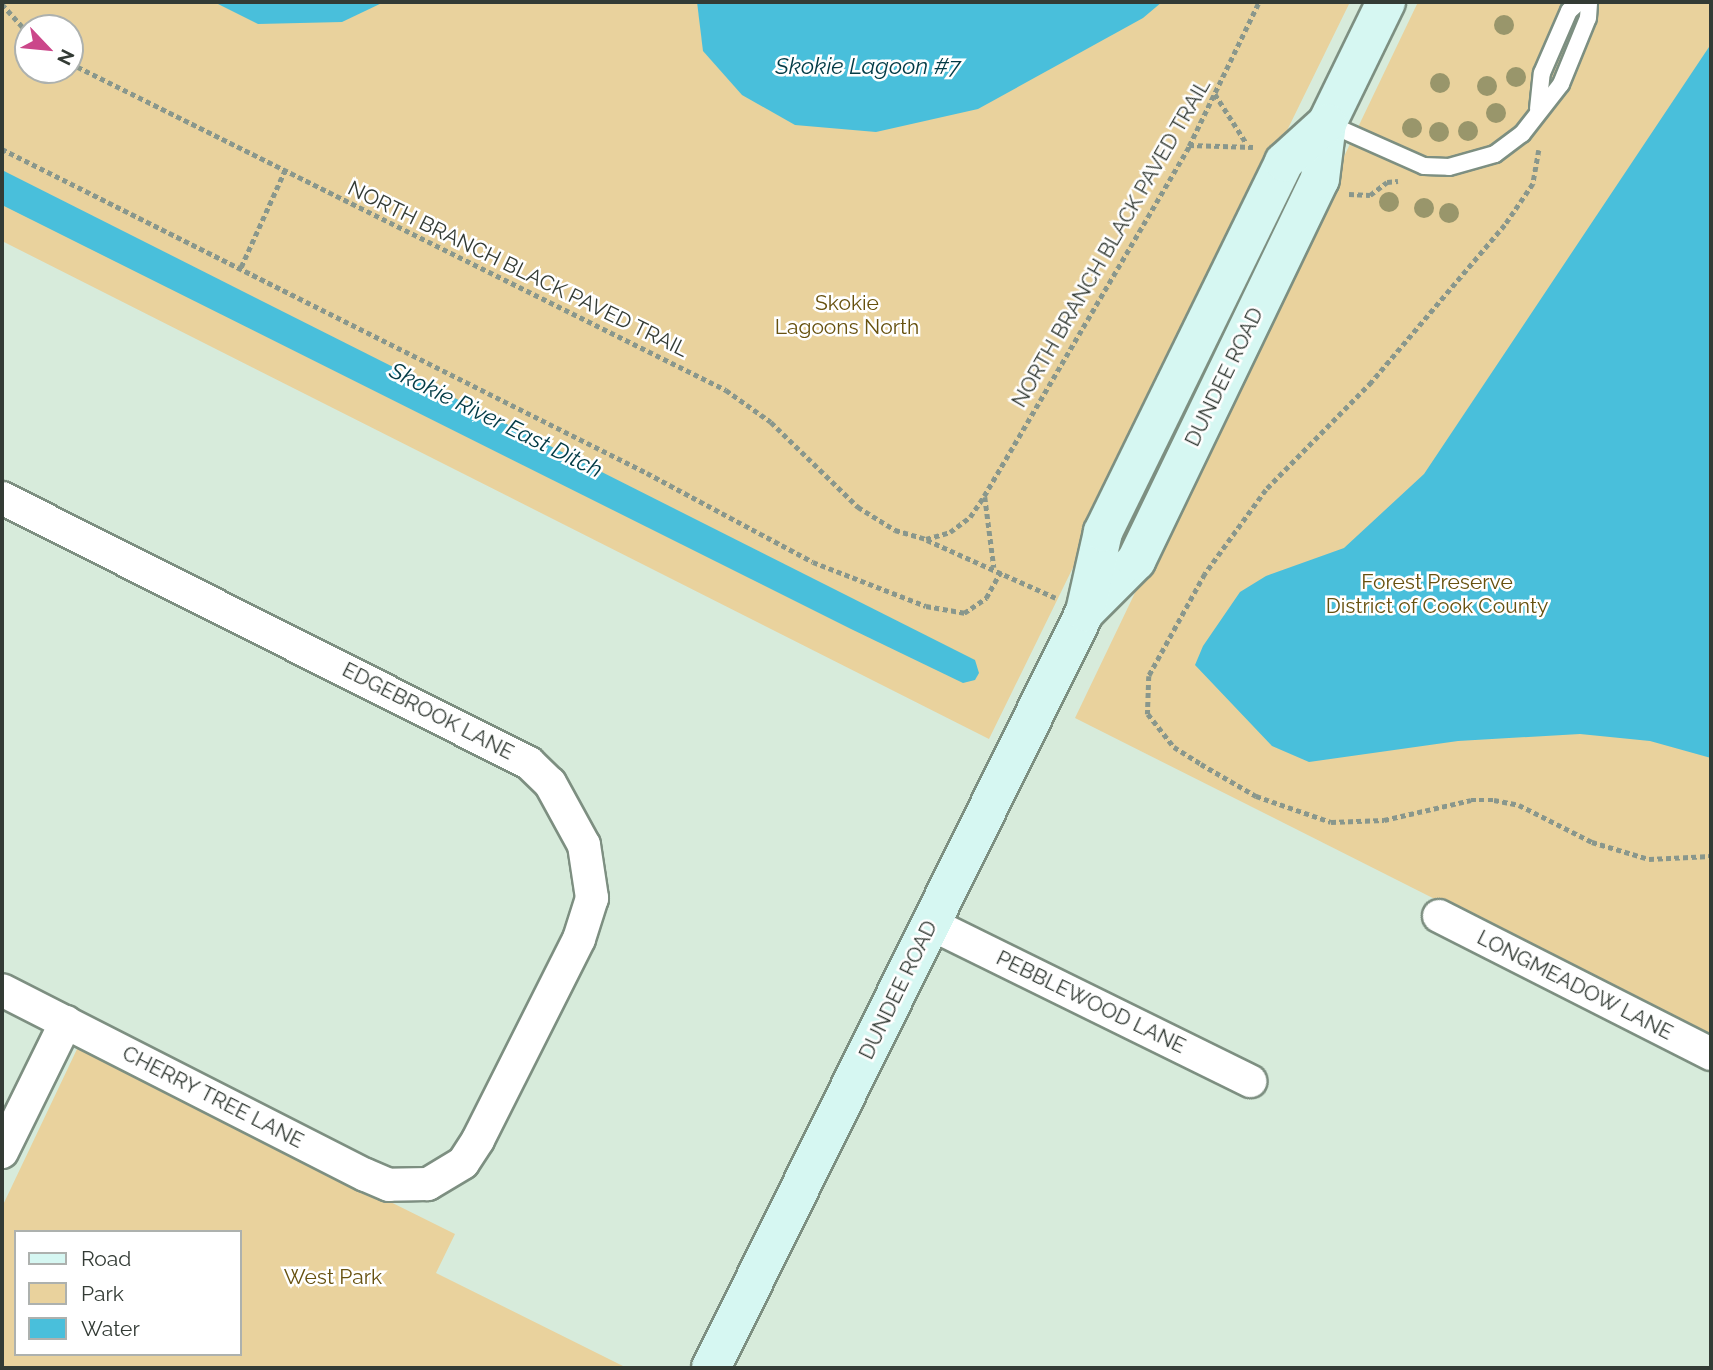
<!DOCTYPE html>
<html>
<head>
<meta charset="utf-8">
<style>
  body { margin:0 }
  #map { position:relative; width:1713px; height:1370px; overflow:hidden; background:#d7ebdb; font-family:Raleway,sans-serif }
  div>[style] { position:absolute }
  .green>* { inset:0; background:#e9d29d }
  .water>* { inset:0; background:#49bfdb }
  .path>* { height:4.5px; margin-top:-2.25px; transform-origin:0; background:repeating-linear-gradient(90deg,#89978c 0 5px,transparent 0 8.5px) }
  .roads { filter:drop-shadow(2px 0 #7d8f81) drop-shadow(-2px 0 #7d8f81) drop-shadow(0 2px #7d8f81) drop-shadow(0 -2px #7d8f81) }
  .lane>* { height:16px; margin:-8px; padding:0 8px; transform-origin:8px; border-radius:8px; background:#fff }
  .street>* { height:32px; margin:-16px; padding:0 16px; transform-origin:16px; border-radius:16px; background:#fff }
  .secondary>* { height:38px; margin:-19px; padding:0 19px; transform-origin:19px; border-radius:19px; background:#d6f7f2 }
  .trees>* { width:20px; height:20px; margin:-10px; border-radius:50%; background:#99966b }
  span { translate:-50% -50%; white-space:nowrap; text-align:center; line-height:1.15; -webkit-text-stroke:5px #fff; paint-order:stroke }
  .street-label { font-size:21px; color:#333b35 }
  .park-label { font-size:21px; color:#67510f }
  .water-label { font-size:23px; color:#023b46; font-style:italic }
  .frame { position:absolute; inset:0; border:4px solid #333b35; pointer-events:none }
  .legend { position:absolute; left:14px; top:1230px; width:228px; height:126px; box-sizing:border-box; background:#fff; border:2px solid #adb1ae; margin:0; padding:9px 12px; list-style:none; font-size:21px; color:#333b35 }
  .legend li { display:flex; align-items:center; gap:14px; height:35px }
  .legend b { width:35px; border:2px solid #adb1ae }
  .north { position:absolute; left:14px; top:14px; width:70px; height:70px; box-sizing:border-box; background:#fff; border:2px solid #adb1ae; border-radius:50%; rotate:116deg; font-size:19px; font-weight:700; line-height:28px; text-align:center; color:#333b35 }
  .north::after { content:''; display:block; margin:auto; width:24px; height:32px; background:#cb478a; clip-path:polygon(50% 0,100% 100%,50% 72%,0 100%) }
</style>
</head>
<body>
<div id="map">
  <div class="green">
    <i style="clip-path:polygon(evenodd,2px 2px,1350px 2px,989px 739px,2px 241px,2px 2px,28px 28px,70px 28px,70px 70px,28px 70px,28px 28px)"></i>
    <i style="clip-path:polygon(1418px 2px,1711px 2px,1711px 1038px,1075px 718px)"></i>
    <i style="clip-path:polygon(evenodd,78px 1047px,455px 1234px,436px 1273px,627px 1368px,2px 1368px,2px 1207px,78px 1047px,16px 1232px,240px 1232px,240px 1354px,16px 1354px,16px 1232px)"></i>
  </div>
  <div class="water">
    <i style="clip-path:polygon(214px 2px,384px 2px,342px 22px,258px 24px)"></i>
    <i style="clip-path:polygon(697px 2px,1162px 2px,1143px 18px,978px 109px,876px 132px,795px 125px,742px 95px,703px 51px)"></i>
    <i style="clip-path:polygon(1711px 44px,1711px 758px,1650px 741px,1580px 734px,1458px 741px,1309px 762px,1272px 746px,1195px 665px,1203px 646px,1240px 592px,1266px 576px,1344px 548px,1424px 474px)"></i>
    <i style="clip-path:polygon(2px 170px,975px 660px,979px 673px,975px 680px,963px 683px,851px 629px,2px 205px)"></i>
  </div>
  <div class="path">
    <i style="left:2px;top:4px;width:39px;rotate:48deg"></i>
    <i style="left:70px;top:63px;width:733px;rotate:26.5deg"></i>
    <i style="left:726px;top:390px;width:55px;rotate:35.4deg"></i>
    <i style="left:771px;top:422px;width:122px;rotate:44.3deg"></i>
    <i style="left:858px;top:507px;width:44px;rotate:31.9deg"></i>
    <i style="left:895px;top:530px;width:32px;rotate:16deg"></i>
    <i style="left:926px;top:539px;width:25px;rotate:-16deg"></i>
    <i style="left:950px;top:532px;width:25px;rotate:-37deg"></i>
    <i style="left:970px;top:517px;width:25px;rotate:-56deg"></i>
    <i style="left:984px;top:496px;width:406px;rotate:-59.6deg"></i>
    <i style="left:1189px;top:146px;width:160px;rotate:-64.1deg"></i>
    <i style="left:1215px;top:94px;width:59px;rotate:57.4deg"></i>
    <i style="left:1189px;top:145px;width:64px;rotate:1.8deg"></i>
    <i style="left:2px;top:149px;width:722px;rotate:26.67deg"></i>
    <i style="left:647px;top:473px;width:188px;rotate:28.2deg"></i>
    <i style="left:813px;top:562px;width:121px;rotate:21.3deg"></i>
    <i style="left:926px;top:606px;width:39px;rotate:10deg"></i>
    <i style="left:964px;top:613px;width:27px;rotate:-34deg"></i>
    <i style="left:986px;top:598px;width:31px;rotate:-61deg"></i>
    <i style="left:1539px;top:150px;width:35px;rotate:100deg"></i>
    <i style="left:1533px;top:184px;width:50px;rotate:124.3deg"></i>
    <i style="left:1505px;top:225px;width:206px;rotate:130.3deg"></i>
    <i style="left:1372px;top:382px;width:151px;rotate:134.5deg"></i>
    <i style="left:1266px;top:490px;width:104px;rotate:126deg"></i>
    <i style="left:1205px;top:574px;width:116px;rotate:118.8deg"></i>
    <i style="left:1149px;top:676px;width:38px;rotate:92deg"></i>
    <i style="left:1148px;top:714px;width:42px;rotate:51.8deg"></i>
    <i style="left:1174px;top:747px;width:32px;rotate:32deg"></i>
    <i style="left:1201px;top:764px;width:64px;rotate:30.2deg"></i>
    <i style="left:1256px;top:796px;width:79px;rotate:19.1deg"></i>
    <i style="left:1331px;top:822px;width:53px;rotate:-2.2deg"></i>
    <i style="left:1384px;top:820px;width:89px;rotate:-12.9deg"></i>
    <i style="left:1471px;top:800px;width:23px"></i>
    <i style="left:1494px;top:800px;width:25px;rotate:11deg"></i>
    <i style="left:1519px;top:805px;width:82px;rotate:26.9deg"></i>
    <i style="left:1592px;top:842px;width:59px;rotate:16.6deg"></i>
    <i style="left:1649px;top:859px;width:62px;rotate:-2.8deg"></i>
    <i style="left:1349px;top:194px;width:21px;rotate:3deg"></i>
    <i style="left:1370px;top:195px;width:21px;rotate:-37deg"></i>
    <i style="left:1387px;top:182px;width:11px;rotate:-5deg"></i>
    <i style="left:241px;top:267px;width:104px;rotate:-65.6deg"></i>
    <i style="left:985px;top:497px;width:71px;rotate:82.7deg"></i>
    <i style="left:927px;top:540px;width:141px;rotate:24.2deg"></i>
  </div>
  <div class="roads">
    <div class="lane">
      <i style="left:1538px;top:109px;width:36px;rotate:-84deg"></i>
      <i style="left:1542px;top:73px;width:68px;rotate:-66.5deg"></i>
      <i style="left:1569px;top:11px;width:13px;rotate:-42deg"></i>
      <i style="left:1327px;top:123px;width:106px;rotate:23.9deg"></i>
      <i style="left:1424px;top:166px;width:25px;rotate:2deg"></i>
      <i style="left:1449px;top:167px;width:48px;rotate:-15.8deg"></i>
      <i style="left:1495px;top:154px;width:34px;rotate:-37deg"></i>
      <i style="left:1522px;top:134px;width:63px;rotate:-52deg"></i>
      <i style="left:1561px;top:84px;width:71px;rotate:-67.8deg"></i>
      <i style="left:1588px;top:18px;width:16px;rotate:-86deg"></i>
    </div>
    <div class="street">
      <i style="left:2px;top:498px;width:590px;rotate:26.7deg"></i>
      <i style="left:529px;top:763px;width:29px;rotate:44deg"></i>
      <i style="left:550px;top:783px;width:71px;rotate:61.3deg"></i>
      <i style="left:584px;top:845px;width:54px;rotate:81.4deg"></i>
      <i style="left:592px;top:898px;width:43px;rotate:107.6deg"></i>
      <i style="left:579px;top:939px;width:225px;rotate:116.7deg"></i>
      <i style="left:478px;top:1140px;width:27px;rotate:123deg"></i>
      <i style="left:463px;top:1163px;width:41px;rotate:149deg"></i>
      <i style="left:428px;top:1184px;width:39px;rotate:179deg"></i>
      <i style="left:389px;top:1185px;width:26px;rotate:-157deg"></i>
      <i style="left:365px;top:1175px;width:407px;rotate:-153deg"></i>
      <i style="left:1439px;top:916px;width:305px;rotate:26.9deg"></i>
      <i style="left:931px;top:924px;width:356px;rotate:26.2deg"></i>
      <i style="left:2px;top:1152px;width:145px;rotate:-63.8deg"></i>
    </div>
    <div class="secondary">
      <i style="left:1085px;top:612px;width:72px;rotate:-45deg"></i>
      <i style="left:1136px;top:561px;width:424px;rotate:-64.3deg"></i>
      <i style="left:1320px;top:179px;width:56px;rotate:-82.9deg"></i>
      <i style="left:1327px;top:123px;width:135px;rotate:-64deg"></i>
      <i style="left:711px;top:1368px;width:843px;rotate:-63.68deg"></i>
      <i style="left:1085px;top:612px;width:82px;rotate:-77.3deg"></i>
      <i style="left:1103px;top:532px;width:412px;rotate:-63.9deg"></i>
      <i style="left:1284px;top:162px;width:58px;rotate:-42.2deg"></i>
    </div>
  </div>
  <div class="trees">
    <i style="left:1504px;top:25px"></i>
    <i style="left:1516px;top:77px"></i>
    <i style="left:1440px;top:83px"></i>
    <i style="left:1487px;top:86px"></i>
    <i style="left:1496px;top:113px"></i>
    <i style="left:1412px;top:128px"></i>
    <i style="left:1468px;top:131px"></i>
    <i style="left:1439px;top:132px"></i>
    <i style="left:1389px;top:202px"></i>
    <i style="left:1424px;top:208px"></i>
    <i style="left:1449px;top:213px"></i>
  </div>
  <div class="street-label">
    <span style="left:1111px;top:243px;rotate:-60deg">NORTH BRANCH BLACK PAVED TRAIL</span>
    <span style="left:518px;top:269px;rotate:26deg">NORTH BRANCH BLACK PAVED TRAIL</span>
    <span style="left:1224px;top:377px;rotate:-64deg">DUNDEE ROAD</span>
    <span style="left:428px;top:711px;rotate:27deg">EDGEBROOK LANE</span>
    <span style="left:1575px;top:985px;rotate:27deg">LONGMEADOW LANE</span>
    <span style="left:898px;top:990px;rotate:-64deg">DUNDEE ROAD</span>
    <span style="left:1091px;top:1002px;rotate:26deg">PEBBLEWOOD LANE</span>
    <span style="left:213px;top:1097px;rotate:27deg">CHERRY TREE LANE</span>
  </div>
  <div class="park-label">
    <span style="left:847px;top:315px">Skokie<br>Lagoons North</span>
    <span style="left:1437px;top:594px">Forest Preserve<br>District of Cook County</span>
    <span style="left:333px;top:1277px">West Park</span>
  </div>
  <div class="water-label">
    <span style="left:868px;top:66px">Skokie Lagoon #7</span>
    <span style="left:496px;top:420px;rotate:26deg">Skokie River East Ditch</span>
  </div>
  <div class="frame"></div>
  <ul class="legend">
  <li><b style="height:9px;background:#d6f7f2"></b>Road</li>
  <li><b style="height:19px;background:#e9d29d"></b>Park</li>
  <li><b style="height:19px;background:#49bfdb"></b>Water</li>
  </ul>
  <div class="north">N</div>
</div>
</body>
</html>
